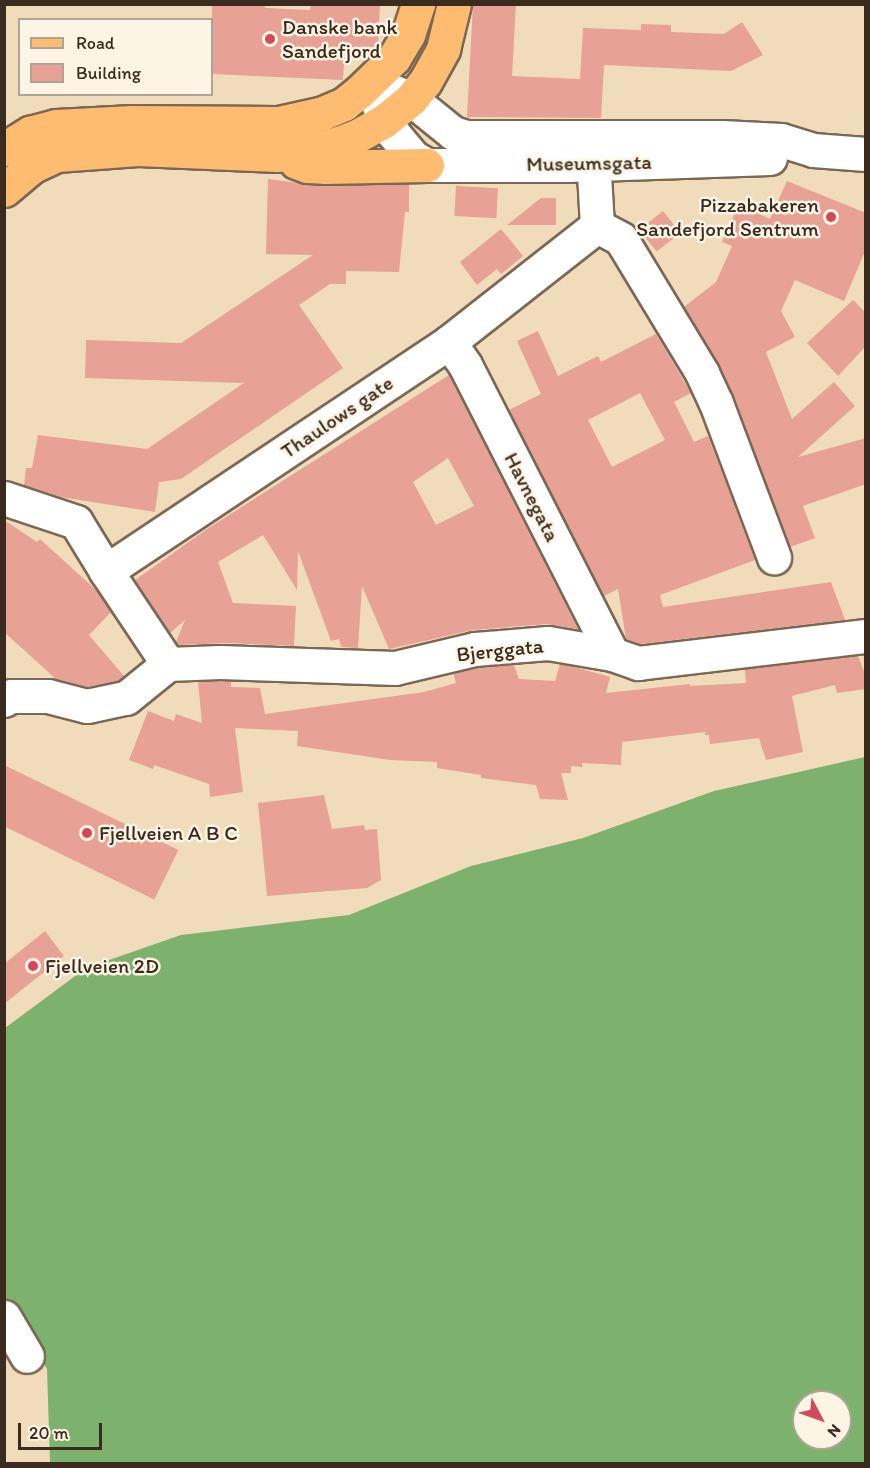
<!DOCTYPE html>
<html>
<head>
<meta charset="utf-8">
<style>
  body { margin:0 }
  #map { position:relative; width:870px; height:1468px; overflow:hidden; background:#f0dcba; font-family:Itim,sans-serif }
  div>[style] { position:absolute }
  .forest>* { inset:0; background:#7db26e }
  .building>* { inset:0; background:#e7a195; transform-origin:0 0 }
  .roads { filter:drop-shadow(2px 0 #7a6855) drop-shadow(-2px 0 #7a6855) drop-shadow(0 2px #7a6855) drop-shadow(0 -2px #7a6855) }
  .minor>* { height:33px; margin:-16.5px; padding:0 16.5px; transform-origin:16.5px; border-radius:16.5px; background:#fff }
  .major>* { height:33px; margin:-16.5px; padding:0 16.5px; transform-origin:16.5px; border-radius:16.5px; background:#febc70 }
  .dots>* { width:16px; height:16px; translate:-50% -50%; box-sizing:border-box; border:3px solid #fcf5e5; border-radius:50% }
  span { translate:-50% -50%; white-space:nowrap; text-align:center; line-height:1.15; -webkit-text-stroke:5px #fcf5e5; paint-order:stroke }
  .poi-label { font-size:21px; color:#3b2a1e }
  .left { translate:0 -50%; text-align:left }
  .right { translate:-100% -50%; text-align:right }
  .street-label { font-size:21px; color:#3b2a1e }
  .frame { position:absolute; inset:0; border:6px solid #3b2a1e; pointer-events:none }
  .legend { position:absolute; left:18px; top:18px; width:195px; height:78px; box-sizing:border-box; background:#fcf5e5; border:2px solid #afa495; margin:0; padding:8px 10px; list-style:none; font-size:18px; color:#3b2a1e }
  .legend li { display:flex; align-items:center; gap:12px; height:30px }
  .legend b { width:30px; border:2px solid #afa495 }
  .north { position:absolute; left:792px; top:1390px; width:60px; height:60px; box-sizing:border-box; background:#fcf5e5; border:2px solid #afa495; border-radius:50%; rotate:131deg; font-size:16px; font-weight:700; line-height:24px; text-align:center; color:#3b2a1e }
  .north::after { content:''; display:block; margin:auto; width:21px; height:27px; background:#d1495b; clip-path:polygon(50% 0,100% 100%,50% 72%,0 100%) }
  .scale { position:absolute; left:18px; top:1423px; width:84px; height:27px; box-sizing:border-box; border:3px solid #3b2a1e; border-top:0; padding-left:8px; font-size:18px; line-height:21px; white-space:nowrap; color:#3b2a1e; -webkit-text-stroke:4px #fcf5e5; paint-order:stroke }
</style>
</head>
<body>
<div id="map">
  <div class="forest">
    <i style="clip-path:polygon(evenodd,865px 757px,865px 1463px,50px 1463px,47px 1369px,5px 1305px,5px 1028px,86px 968px,181px 935px,349px 915px,471px 866px,583px 838px,714px 791px,865px 757px,804px 1402px,840px 1402px,840px 1438px,804px 1438px,804px 1402px)"></i>
  </div>
  <div class="building">
    <i style="clip-path:polygon(212px 4px,265px 4px,265px 8px,310px 10px,311px 4px,380px 4px,378px 47px,345px 47px,343px 80px,212px 74px)"></i>
    <i style="clip-path:polygon(473px 4px,516px 4px,512px 76px,580px 79px,583px 28px,641px 30px,641px 24px,671px 25px,671px 32px,724px 34px,742px 22px,763px 55px,731px 71px,604px 65px,601px 118px,467px 117px)"></i>
    <i style="clip-path:polygon(268px 179px,323px 186px,409px 184px,409px 212px,405px 212px,399px 272px,346px 271px,346px 284px,330px 284px,299px 305px,343px 368px,181px 479px,159px 482px,155px 512px,61px 497px,24px 485px,26px 468px,32px 468px,38px 435px,147px 449px,244px 383px,85px 378px,86px 340px,181px 343px,313px 255px,266px 254px)"></i>
    <i style="clip-path:polygon(787px 181px,866px 213px,866px 249px,844px 301px,795px 280px,781px 311px,795px 337px,766px 352px,792px 419px,834px 382px,855px 406px,798px 457px,866px 438px,866px 484px,803px 506px,815px 538px,790px 547px,733px 395px,718px 363px,684px 307px,716px 282px,732px 246px,722px 242px,737px 208px,749px 214px,751px 210px,770px 219px)"></i>
    <i style="left:456px;top:186px;width:42px;height:30px;rotate:3deg"></i>
    <i style="clip-path:polygon(541px 198px,556px 198px,556px 225px,507px 225px)"></i>
    <i style="left:663px;top:211px;width:28px;height:30px;rotate:52deg"></i>
    <i style="clip-path:polygon(501px 229px,523px 256px,501px 274px,497px 269px,477px 285px,460px 262px)"></i>
    <i style="clip-path:polygon(853px 300px,866px 313px,866px 346px,838px 376px,807px 343px)"></i>
    <i style="clip-path:polygon(evenodd,538px 331px,558px 376px,598px 356px,601px 362px,656px 334px,691px 393px,674px 402px,694px 442px,708px 436px,755px 560px,660px 595px,663px 607px,831px 582px,845px 620px,640px 644px,626px 639px,618px 589px,604px 596px,509px 410px,541px 394px,517px 341px,538px 331px,640px 393px,665px 440px,612px 467px,588px 420px,640px 393px)"></i>
    <i style="clip-path:polygon(evenodd,449px 375px,578px 629px,546px 624px,473px 630px,389px 649px,362px 586px,358px 648px,341px 647px,339px 639px,331px 641px,298px 551px,297px 590px,263px 535px,218px 562px,233px 603px,296px 606px,294px 646px,227px 643px,178px 645px,176px 642px,185px 620px,170px 633px,135px 580px,207px 529px,449px 375px,448px 458px,474px 506px,436px 525px,413px 482px,448px 458px)"></i>
    <i style="clip-path:polygon(4px 520px,37px 542px,40px 539px,96px 590px,111px 612px,89px 635px,124px 676px,118px 681px,87px 687px,56px 679px,4px 632px)"></i>
    <i style="clip-path:polygon(858px 656px,866px 676px,866px 689px,837px 693px,835px 685px,792px 696px,803px 752px,766px 760px,759px 738px,710px 744px,709px 735px,705px 735px,705px 732px,622px 742px,621px 765px,582px 763px,582px 767px,571px 766px,571px 773px,561px 773px,568px 800px,540px 799px,536px 785px,481px 778px,481px 775px,437px 768px,437px 762px,390px 760px,297px 746px,298px 731px,235px 728px,243px 792px,210px 797px,209px 784px,154px 765px,153px 769px,129px 760px,148px 711px,174px 721px,176px 714px,202px 723px,198px 682px,231px 681px,231px 687px,260px 688px,265px 714px,424px 692px,456px 683px,453px 673px,478px 668px,514px 665px,519px 679px,555px 681px,560px 664px,571px 666px,610px 677px,606px 693px,690px 684px,690px 686px,746px 683px,745px 669px)"></i>
    <i style="left:4px;top:765px;width:194px;height:55px;rotate:26deg"></i>
    <i style="clip-path:polygon(324px 795px,332px 829px,364px 825px,365px 830px,377px 829px,381px 880px,367px 888px,267px 896px,258px 803px)"></i>
    <i style="clip-path:polygon(45px 931px,64px 956px,4px 1004px,4px 964px)"></i>
  </div>
  <div class="roads">
    <div class="minor">
      <i style="left:371px;top:82px;width:43px;rotate:23deg"></i>
      <i style="left:411px;top:99px;width:54px;rotate:39deg"></i>
      <i style="left:453px;top:133px;width:14px;rotate:17deg"></i>
      <i style="left:466px;top:137px;width:256px"></i>
      <i style="left:722px;top:137px;width:59px;rotate:2.9deg"></i>
      <i style="left:781px;top:140px;width:34px;rotate:17deg"></i>
      <i style="left:813px;top:150px;width:53px;rotate:4.3deg"></i>
      <i style="left:375px;top:94px;width:28px;rotate:72deg"></i>
      <i style="left:384px;top:121px;width:15px;rotate:53deg"></i>
      <i style="left:393px;top:133px;width:31px;rotate:50deg"></i>
      <i style="left:413px;top:157px;width:16px;rotate:30deg"></i>
      <i style="left:427px;top:165px;width:140px"></i>
      <i style="left:567px;top:165px;width:203px;rotate:-2deg"></i>
      <i style="left:597px;top:226px;width:27px;rotate:28deg"></i>
      <i style="left:621px;top:239px;width:157px;rotate:58.8deg"></i>
      <i style="left:702px;top:373px;width:33px;rotate:65deg"></i>
      <i style="left:716px;top:403px;width:165px;rotate:69.4deg"></i>
      <i style="left:449px;top:342px;width:28px;rotate:55deg"></i>
      <i style="left:465px;top:365px;width:324px;rotate:63deg"></i>
      <i style="left:4px;top:498px;width:76px;rotate:18.4deg"></i>
      <i style="left:76px;top:522px;width:57px;rotate:58.5deg"></i>
      <i style="left:106px;top:571px;width:412px;rotate:-33.7deg"></i>
      <i style="left:449px;top:342px;width:188px;rotate:-38.1deg"></i>
      <i style="left:597px;top:226px;width:87px;rotate:-93.3deg"></i>
      <i style="left:106px;top:571px;width:112px;rotate:56.3deg"></i>
      <i style="left:4px;top:700px;width:8px;rotate:-30deg"></i>
      <i style="left:11px;top:696px;width:37px"></i>
      <i style="left:48px;top:696px;width:40px;rotate:14.4deg"></i>
      <i style="left:87px;top:706px;width:40px;rotate:-12deg"></i>
      <i style="left:126px;top:698px;width:54px;rotate:-39deg"></i>
      <i style="left:168px;top:664px;width:52px;rotate:-2.2deg"></i>
      <i style="left:220px;top:662px;width:175px;rotate:2deg"></i>
      <i style="left:395px;top:668px;width:82px;rotate:-13.4deg"></i>
      <i style="left:475px;top:649px;width:73px;rotate:-4.7deg"></i>
      <i style="left:548px;top:643px;width:65px;rotate:9.8deg"></i>
      <i style="left:612px;top:654px;width:28px;rotate:19deg"></i>
      <i style="left:638px;top:663px;width:230px;rotate:-6.8deg"></i>
      <i style="left:4px;top:1317px;width:45px;rotate:59.5deg"></i>
    </div>
    <div class="major">
      <i style="left:4px;top:149px;width:31px;rotate:-32deg"></i>
      <i style="left:30px;top:133px;width:27px;rotate:-15deg"></i>
      <i style="left:56px;top:126px;width:76px;rotate:-3deg"></i>
      <i style="left:132px;top:122px;width:146px;rotate:0.4deg"></i>
      <i style="left:278px;top:123px;width:46px;rotate:-12.5deg"></i>
      <i style="left:323px;top:113px;width:23px;rotate:-23deg"></i>
      <i style="left:344px;top:104px;width:19px;rotate:-39deg"></i>
      <i style="left:359px;top:92px;width:49px;rotate:-44.2deg"></i>
      <i style="left:394px;top:58px;width:27px;rotate:-59deg"></i>
      <i style="left:408px;top:35px;width:33px;rotate:-72deg"></i>
      <i style="left:296px;top:162px;width:12px;rotate:20deg"></i>
      <i style="left:307px;top:166px;width:17px;rotate:3deg"></i>
      <i style="left:324px;top:167px;width:103px;rotate:-1.1deg"></i>
      <i style="left:4px;top:190px;width:38px;rotate:-40deg"></i>
      <i style="left:33px;top:166px;width:26px;rotate:-25deg"></i>
      <i style="left:57px;top:155px;width:81px;rotate:-4.2deg"></i>
      <i style="left:138px;top:149px;width:139px;rotate:2.5deg"></i>
      <i style="left:277px;top:155px;width:60px;rotate:-10.6deg"></i>
      <i style="left:336px;top:144px;width:22px;rotate:-21deg"></i>
      <i style="left:357px;top:136px;width:31px;rotate:-29deg"></i>
      <i style="left:384px;top:121px;width:35px;rotate:-39deg"></i>
      <i style="left:411px;top:99px;width:22px;rotate:-51deg"></i>
      <i style="left:425px;top:82px;width:38px;rotate:-61deg"></i>
      <i style="left:443px;top:49px;width:46px;rotate:-76.3deg"></i>
    </div>
  </div>
  <div class="dots">
    <i style="left:270px;top:39px;background:#d1495b"></i>
    <i style="left:831px;top:217px;background:#d1495b"></i>
    <i style="left:87px;top:833px;background:#d1495b"></i>
    <i style="left:33px;top:966px;background:#d1495b"></i>
  </div>
  <div class="poi-label">
    <span class="left" style="left:282px;top:39px">Danske bank<br>Sandefjord</span>
    <span class="right" style="left:819px;top:217px">Pizzabakeren<br>Sandefjord Sentrum</span>
    <span class="left" style="left:99px;top:833px">Fjellveien A B C</span>
    <span class="left" style="left:45px;top:966px">Fjellveien 2D</span>
  </div>
  <div class="street-label">
    <span style="left:589px;top:163px;rotate:-1deg">Museumsgata</span>
    <span style="left:337px;top:417px;rotate:-34deg">Thaulows gate</span>
    <span style="left:532px;top:497px;rotate:63deg">Havnegata</span>
    <span style="left:500px;top:650px;rotate:-6deg">Bjerggata</span>
  </div>
  <div class="frame"></div>
  <ul class="legend">
  <li><b style="height:8px;background:#febc70"></b>Road</li>
  <li><b style="height:16px;background:#e7a195"></b>Building</li>
  </ul>
  <div class="north">N</div>
  <div class="scale">20 m</div>
</div>
</body>
</html>
